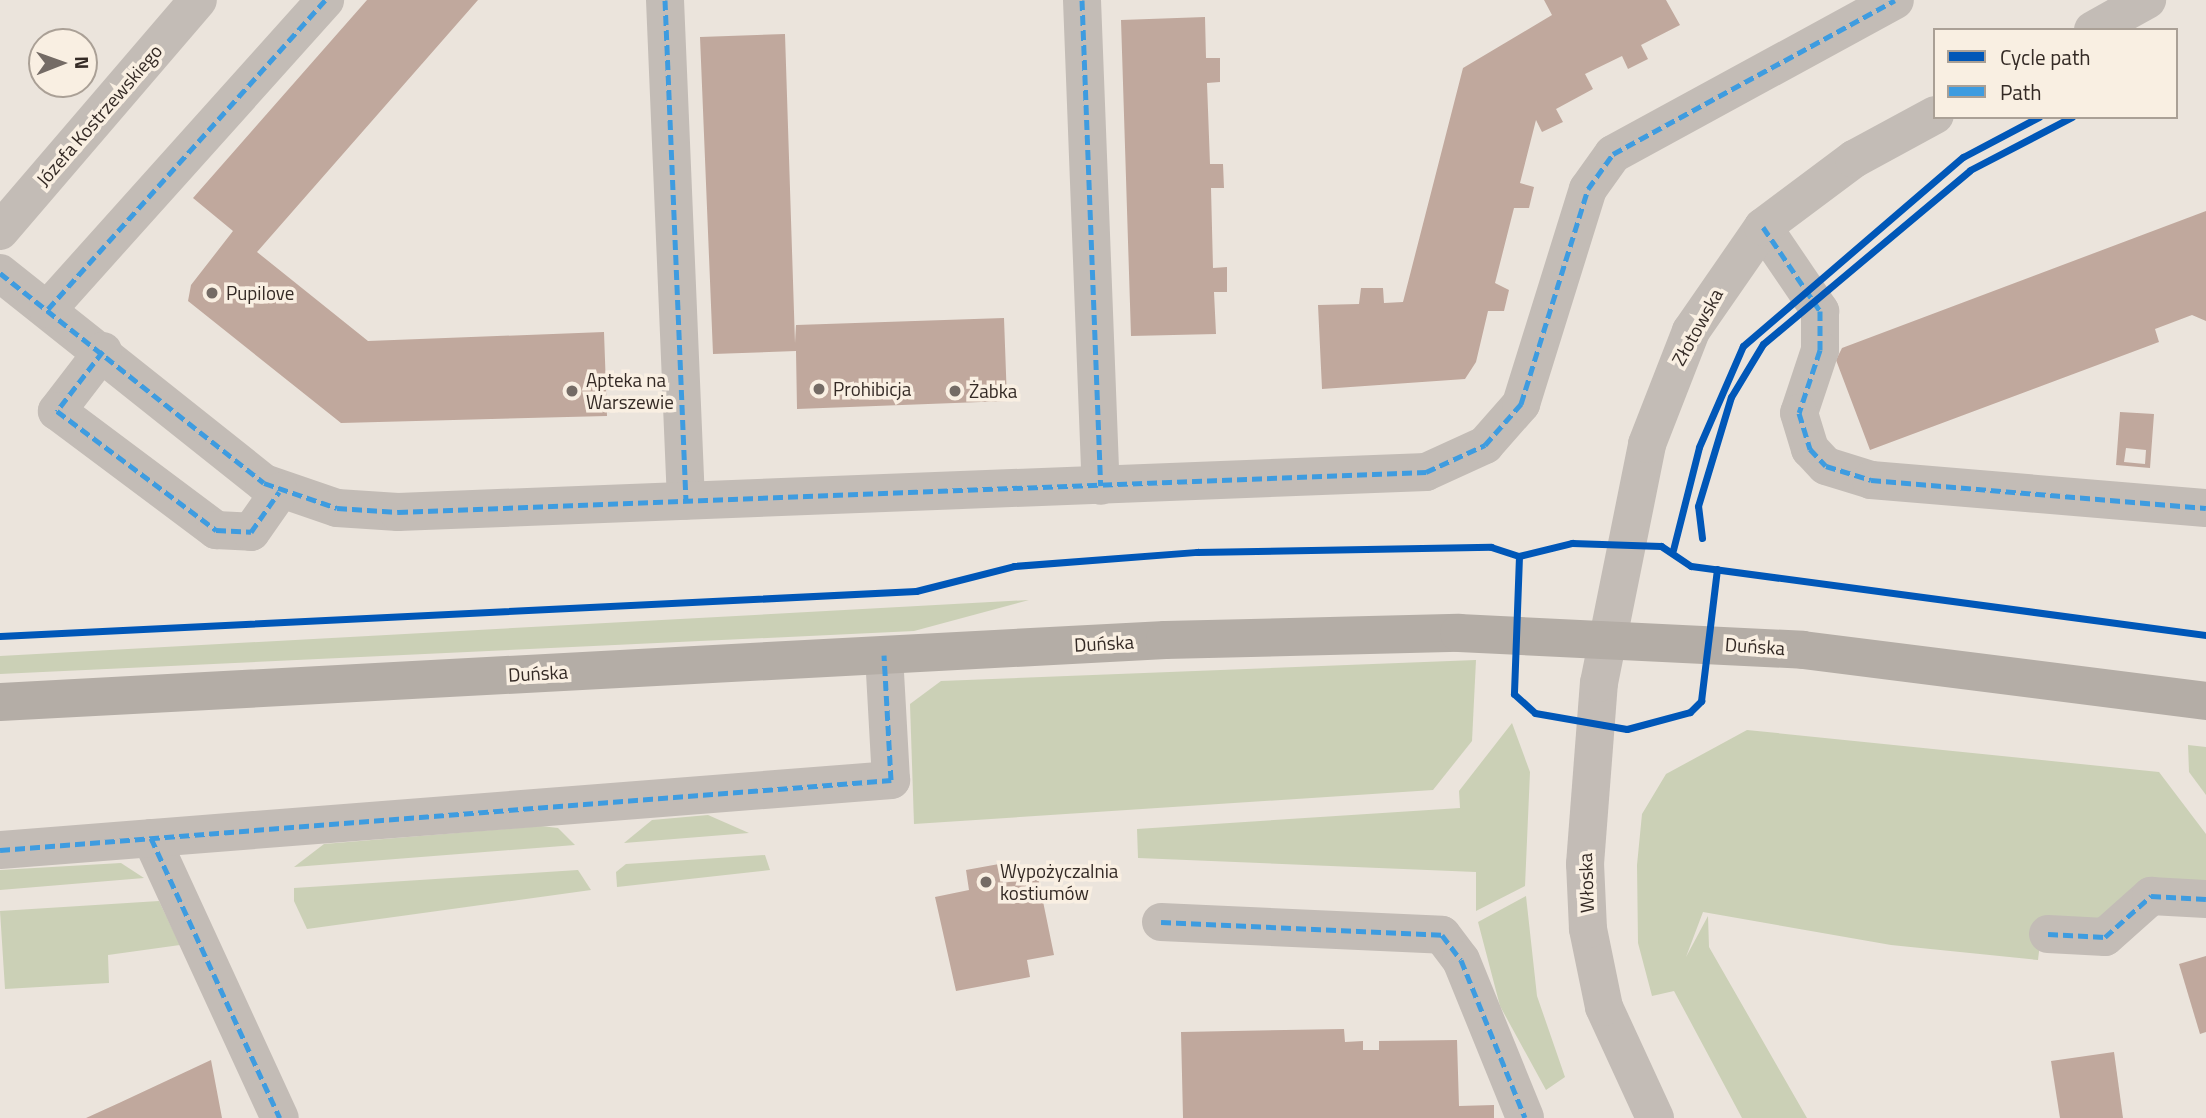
<!DOCTYPE html>
<html>
<head>
<meta charset="utf-8">
<style>
  body { margin:0 }
  #map { position:relative; width:2206px; height:1118px; overflow:hidden; background:#ebe4dc; font-family:"Titillium Web",sans-serif }
  div>[style] { position:absolute }
  .green>* { inset:0; background:#cbd0b6 }
  .building>* { inset:0; background:#c0a89d }
  .street>* { height:38px; margin:-19px; padding:0 19px; transform-origin:19px; border-radius:19px; background:#c3bcb6 }
  .secondary>* { height:38px; margin:-19px; padding:0 19px; transform-origin:19px; border-radius:19px; background:#b4ada6 }
  .quiet>* { height:5px; margin-top:-2.5px; transform-origin:0; background:repeating-linear-gradient(90deg,#3e9ce0 0 10px,transparent 0 15px) }
  .cycleway>* { height:7px; margin:-3.5px; padding:0 3.5px; transform-origin:3.5px; border-radius:3.5px; background:#0057b8 }
  .dots>* { width:19px; height:19px; translate:-50% -50%; box-sizing:border-box; border:4px solid #f9efe2; border-radius:50% }
  span { translate:-50% -50%; white-space:nowrap; text-align:center; line-height:1.15; -webkit-text-stroke:7px #f9efe2; paint-order:stroke }
  .street-label { font-size:19px; color:#342a25 }
  .poi-label { font-size:19px; color:#342a25 }
  .left { translate:0 -50%; text-align:left }
  .legend { position:absolute; left:1933px; top:28px; width:245px; height:91px; box-sizing:border-box; background:#f9efe2; border:2px solid #aaa096; margin:0; padding:9px 12px; list-style:none; font-size:21px; color:#342a25 }
  .legend li { display:flex; align-items:center; gap:14px; height:35px }
  .legend b { width:35px; border:2px solid #aaa096 }
  .north { position:absolute; left:28px; top:28px; width:70px; height:70px; box-sizing:border-box; background:#f9efe2; border:2px solid #aaa096; border-radius:50%; rotate:89deg; font-size:19px; font-weight:700; line-height:28px; text-align:center; color:#342a25 }
  .north::after { content:''; display:block; margin:auto; width:24px; height:32px; background:#746b65; clip-path:polygon(50% 0,100% 100%,50% 72%,0 100%) }
</style>
</head>
<body>
<div id="map">
  <div class="green">
    <i style="clip-path:polygon(1029px 600px,914px 631px,0 674px,0 656px)"></i>
    <i style="clip-path:polygon(1476px 660px,1472px 741px,1433px 790px,914px 824px,910px 704px,941px 681px)"></i>
    <i style="clip-path:polygon(1512px 723px,1530px 772px,1525px 886px,1476px 911px,1476px 872px,1138px 858px,1137px 829px,1460px 808px,1459px 791px)"></i>
    <i style="clip-path:polygon(1747px 730px,2159px 772px,2206px 834px,2206px 885px,2100px 920px,2043px 918px,2038px 960px,1891px 945px,1703px 912px,1686px 957px,1708px 916px,1709px 947px,1807px 1118px,1742px 1118px,1674px 991px,1652px 996px,1638px 943px,1637px 865px,1642px 814px,1666px 774px)"></i>
    <i style="clip-path:polygon(2188px 745px,2206px 747px,2206px 795px,2189px 772px)"></i>
    <i style="clip-path:polygon(708px 815px,749px 833px,624px 843px,652px 820px)"></i>
    <i style="clip-path:polygon(541px 826px,558px 828px,575px 845px,294px 867px,324px 844px)"></i>
    <i style="clip-path:polygon(765px 855px,770px 870px,617px 887px,616px 872px,626px 864px)"></i>
    <i style="clip-path:polygon(121px 863px,144px 878px,0 890px,0 870px)"></i>
    <i style="clip-path:polygon(578px 870px,591px 890px,307px 929px,294px 901px,294px 888px)"></i>
    <i style="clip-path:polygon(1526px 896px,1537px 996px,1565px 1077px,1546px 1090px,1500px 1006px,1478px 922px)"></i>
    <i style="clip-path:polygon(159px 901px,180px 945px,108px 955px,109px 983px,5px 989px,0 911px)"></i>
  </div>
  <div class="building">
    <i style="clip-path:polygon(367px 0,478px 0,257px 252px,368px 341px,604px 332px,607px 416px,341px 423px,188px 301px,191px 285px,233px 231px,193px 198px)"></i>
    <i style="clip-path:polygon(1544px 0,1666px 0,1680px 25px,1641px 45px,1648px 59px,1628px 69px,1622px 56px,1585px 74px,1593px 89px,1556px 109px,1563px 122px,1542px 132px,1536px 120px,1520px 183px,1534px 187px,1529px 208px,1514px 208px,1495px 283px,1509px 290px,1504px 311px,1488px 311px,1476px 362px,1465px 379px,1322px 389px,1318px 305px,1359px 304px,1361px 288px,1383px 288px,1384px 303px,1403px 302px,1463px 68px,1552px 15px)"></i>
    <i style="clip-path:polygon(1205px 17px,1206px 58px,1220px 58px,1220px 82px,1207px 83px,1210px 164px,1223px 164px,1224px 188px,1211px 188px,1213px 268px,1227px 267px,1227px 292px,1214px 292px,1216px 334px,1131px 336px,1121px 20px)"></i>
    <i style="clip-path:polygon(785px 34px,795px 343px,796px 325px,1004px 318px,1007px 401px,797px 409px,796px 351px,713px 354px,700px 37px)"></i>
    <i style="clip-path:polygon(2206px 211px,2206px 321px,2192px 315px,2155px 329px,2159px 342px,1870px 450px,1836px 360px,1842px 348px)"></i>
    <i style="clip-path:polygon(evenodd,2120px 412px,2154px 414px,2150px 468px,2116px 465px,2120px 412px,2126px 448px,2146px 450px,2145px 464px,2124px 462px,2126px 448px)"></i>
    <i style="clip-path:polygon(999px 864px,1003px 883px,1038px 877px,1054px 955px,1027px 960px,1030px 977px,956px 991px,935px 897px,969px 890px,966px 870px)"></i>
    <i style="clip-path:polygon(2206px 956px,2206px 1032px,2200px 1034px,2179px 964px)"></i>
    <i style="clip-path:polygon(1344px 1029px,1345px 1042px,1363px 1041px,1363px 1050px,1379px 1050px,1379px 1041px,1457px 1040px,1459px 1106px,1494px 1105px,1494px 1118px,1183px 1118px,1181px 1032px)"></i>
    <i style="clip-path:polygon(2114px 1052px,2123px 1118px,2060px 1118px,2051px 1061px)"></i>
    <i style="clip-path:polygon(211px 1060px,222px 1118px,86px 1118px,119px 1103px)"></i>
  </div>
  <div class="street">
    <i style="left:665px;top:0;width:501px;rotate:87.6deg"></i>
    <i style="left:1082px;top:0;width:486px;rotate:87.8deg"></i>
    <i style="left:2093px;top:30px;width:62px;rotate:-29.1deg"></i>
    <i style="left:1763px;top:227px;width:102px;rotate:55.8deg"></i>
    <i style="left:1820px;top:311px;width:39px;rotate:90deg"></i>
    <i style="left:1820px;top:350px;width:66px;rotate:108.4deg"></i>
    <i style="left:1799px;top:413px;width:38px;rotate:73deg"></i>
    <i style="left:1810px;top:449px;width:23px;rotate:47deg"></i>
    <i style="left:1826px;top:466px;width:47px;rotate:17.3deg"></i>
    <i style="left:1871px;top:480px;width:336px;rotate:4.8deg"></i>
    <i style="left:0;top:231px;width:304px;rotate:-49.4deg"></i>
    <i style="left:0;top:273px;width:337px;rotate:38.5deg"></i>
    <i style="left:264px;top:483px;width:77px;rotate:18.9deg"></i>
    <i style="left:337px;top:508px;width:61px;rotate:3.8deg"></i>
    <i style="left:398px;top:512px;width:1029px;rotate:-2.23deg"></i>
    <i style="left:1426px;top:472px;width:65px;rotate:-24.6deg"></i>
    <i style="left:1485px;top:445px;width:55px;rotate:-48.7deg"></i>
    <i style="left:1521px;top:404px;width:225px;rotate:-72.7deg"></i>
    <i style="left:1588px;top:189px;width:43px;rotate:-54.5deg"></i>
    <i style="left:1613px;top:154px;width:321px;rotate:-28.6deg"></i>
    <i style="left:48px;top:309px;width:415px;rotate:-48.1deg"></i>
    <i style="left:103px;top:351px;width:76px;rotate:127.5deg"></i>
    <i style="left:57px;top:411px;width:199px;rotate:36.8deg"></i>
    <i style="left:216px;top:530px;width:35px;rotate:3deg"></i>
    <i style="left:251px;top:532px;width:49px;rotate:-55deg"></i>
    <i style="left:151px;top:838px;width:308px;rotate:65.3deg"></i>
    <i style="left:0;top:850px;width:894px;rotate:-4.49deg"></i>
    <i style="left:891px;top:780px;width:125px;rotate:-93.2deg"></i>
    <i style="left:1161px;top:922px;width:281px;rotate:2.6deg"></i>
    <i style="left:1442px;top:935px;width:31px;rotate:53deg"></i>
    <i style="left:1461px;top:960px;width:170px;rotate:67.9deg"></i>
    <i style="left:2048px;top:934px;width:57px;rotate:3deg"></i>
    <i style="left:2105px;top:937px;width:62px;rotate:-41.7deg"></i>
    <i style="left:2151px;top:896px;width:55px;rotate:3.1deg"></i>
    <i style="left:1655px;top:1118px;width:122px;rotate:-114.7deg"></i>
    <i style="left:1604px;top:1007px;width:80px;rotate:-101.6deg"></i>
    <i style="left:1588px;top:929px;width:65px;rotate:-92.6deg"></i>
    <i style="left:1585px;top:864px;width:182px;rotate:-85.6deg"></i>
    <i style="left:1599px;top:683px;width:244px;rotate:-78.6deg"></i>
    <i style="left:1647px;top:444px;width:121px;rotate:-68.7deg"></i>
    <i style="left:1691px;top:331px;width:126px;rotate:-55.3deg"></i>
    <i style="left:1763px;top:227px;width:114px;rotate:-36.8deg"></i>
    <i style="left:1854px;top:159px;width:92px;rotate:-28.5deg"></i>
  </div>
  <div class="secondary">
    <i style="left:0;top:702px;width:1167px;rotate:-3.05deg"></i>
    <i style="left:1165px;top:640px;width:294px;rotate:-1.4deg"></i>
    <i style="left:1459px;top:633px;width:344px;rotate:2.8deg"></i>
    <i style="left:1803px;top:650px;width:406px;rotate:7.2deg"></i>
  </div>
  <div class="quiet">
    <i style="left:665px;top:0;width:501px;rotate:87.6deg"></i>
    <i style="left:1082px;top:0;width:486px;rotate:87.8deg"></i>
    <i style="left:1763px;top:227px;width:102px;rotate:55.8deg"></i>
    <i style="left:1820px;top:311px;width:39px;rotate:90deg"></i>
    <i style="left:1820px;top:350px;width:66px;rotate:108.4deg"></i>
    <i style="left:1799px;top:413px;width:38px;rotate:73deg"></i>
    <i style="left:1810px;top:449px;width:23px;rotate:47deg"></i>
    <i style="left:1826px;top:466px;width:47px;rotate:17.3deg"></i>
    <i style="left:1871px;top:480px;width:336px;rotate:4.8deg"></i>
    <i style="left:0;top:273px;width:337px;rotate:38.5deg"></i>
    <i style="left:264px;top:483px;width:77px;rotate:18.9deg"></i>
    <i style="left:337px;top:508px;width:61px;rotate:3.8deg"></i>
    <i style="left:398px;top:512px;width:1029px;rotate:-2.23deg"></i>
    <i style="left:1426px;top:472px;width:65px;rotate:-24.6deg"></i>
    <i style="left:1485px;top:445px;width:55px;rotate:-48.7deg"></i>
    <i style="left:1521px;top:404px;width:225px;rotate:-72.7deg"></i>
    <i style="left:1588px;top:189px;width:43px;rotate:-54.5deg"></i>
    <i style="left:1613px;top:154px;width:321px;rotate:-28.6deg"></i>
    <i style="left:48px;top:309px;width:415px;rotate:-48.1deg"></i>
    <i style="left:103px;top:351px;width:76px;rotate:127.5deg"></i>
    <i style="left:57px;top:411px;width:199px;rotate:36.8deg"></i>
    <i style="left:216px;top:530px;width:35px;rotate:3deg"></i>
    <i style="left:251px;top:532px;width:49px;rotate:-55deg"></i>
    <i style="left:151px;top:838px;width:308px;rotate:65.3deg"></i>
    <i style="left:0;top:850px;width:894px;rotate:-4.49deg"></i>
    <i style="left:891px;top:780px;width:125px;rotate:-93.2deg"></i>
    <i style="left:1161px;top:922px;width:281px;rotate:2.6deg"></i>
    <i style="left:1442px;top:935px;width:31px;rotate:53deg"></i>
    <i style="left:1461px;top:960px;width:170px;rotate:67.9deg"></i>
    <i style="left:2048px;top:934px;width:57px;rotate:3deg"></i>
    <i style="left:2105px;top:937px;width:62px;rotate:-41.7deg"></i>
    <i style="left:2151px;top:896px;width:55px;rotate:3.1deg"></i>
  </div>
  <div class="cycleway">
    <i style="left:1702px;top:538px;width:32px;rotate:-97deg"></i>
    <i style="left:1698px;top:506px;width:114px;rotate:-73.2deg"></i>
    <i style="left:1731px;top:397px;width:62px;rotate:-58.9deg"></i>
    <i style="left:1763px;top:344px;width:270px;rotate:-40deg"></i>
    <i style="left:1970px;top:170px;width:115px;rotate:-27.5deg"></i>
    <i style="left:1673px;top:550px;width:106px;rotate:-75.8deg"></i>
    <i style="left:1699px;top:447px;width:110px;rotate:-66.5deg"></i>
    <i style="left:1743px;top:346px;width:290px;rotate:-40.7deg"></i>
    <i style="left:1963px;top:157px;width:86px;rotate:-27.8deg"></i>
    <i style="left:1519px;top:556px;width:138px;rotate:92.1deg"></i>
    <i style="left:1514px;top:694px;width:28px;rotate:42deg"></i>
    <i style="left:1535px;top:713px;width:93px;rotate:9.9deg"></i>
    <i style="left:1627px;top:729px;width:65px;rotate:-15.1deg"></i>
    <i style="left:1690px;top:712px;width:16px;rotate:-45deg"></i>
    <i style="left:1701px;top:701px;width:133px;rotate:-83.1deg"></i>
    <i style="left:0;top:636px;width:917px;rotate:-2.81deg"></i>
    <i style="left:916px;top:591px;width:101px;rotate:-14.3deg"></i>
    <i style="left:1014px;top:566px;width:184px;rotate:-4.4deg"></i>
    <i style="left:1197px;top:552px;width:294px;rotate:-1deg"></i>
    <i style="left:1491px;top:547px;width:29px;rotate:18deg"></i>
    <i style="left:1519px;top:556px;width:55px;rotate:-13.8deg"></i>
    <i style="left:1572px;top:543px;width:89px;rotate:1.9deg"></i>
    <i style="left:1661px;top:546px;width:36px;rotate:34deg"></i>
    <i style="left:1691px;top:566px;width:520px;rotate:7.63deg"></i>
  </div>
  <div class="dots">
    <i style="left:212px;top:293px;background:#746b65"></i>
    <i style="left:819px;top:389px;background:#746b65"></i>
    <i style="left:572px;top:391px;background:#746b65"></i>
    <i style="left:955px;top:391px;background:#746b65"></i>
    <i style="left:986px;top:882px;background:#746b65"></i>
  </div>
  <div class="street-label">
    <span style="left:99px;top:115px;rotate:-49deg">Józefa Kostrzewskiego</span>
    <span style="left:1697px;top:327px;rotate:-61deg">Złotowska</span>
    <span style="left:1104px;top:643px;rotate:-3deg">Duńska</span>
    <span style="left:1755px;top:646px;rotate:4deg">Duńska</span>
    <span style="left:538px;top:673px;rotate:-3deg">Duńska</span>
    <span style="left:1586px;top:883px;rotate:-92deg">Włoska</span>
  </div>
  <div class="poi-label">
    <span class="left" style="left:226px;top:293px">Pupilove</span>
    <span class="left" style="left:586px;top:391px">Apteka na<br>Warszewie</span>
    <span class="left" style="left:833px;top:389px">Prohibicja</span>
    <span class="left" style="left:969px;top:391px">Żabka</span>
    <span class="left" style="left:1000px;top:882px">Wypożyczalnia<br>kostiumów</span>
  </div>
  <ul class="legend">
  <li><b style="height:9px;background:#0057b8"></b>Cycle path</li>
  <li><b style="height:9px;background:#3e9ce0"></b>Path</li>
  </ul>
  <div class="north">N</div>
</div>
</body>
</html>
